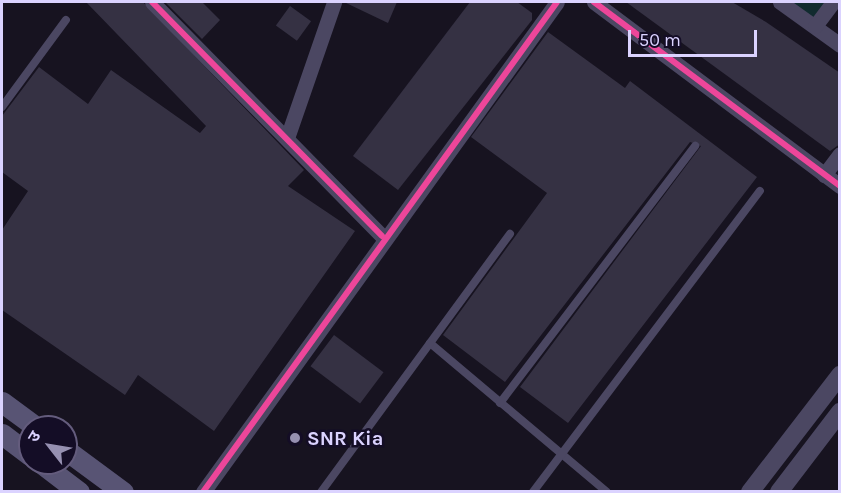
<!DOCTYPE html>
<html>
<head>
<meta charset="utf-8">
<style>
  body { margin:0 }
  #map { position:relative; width:841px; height:493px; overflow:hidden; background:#171320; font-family:Karla,"Noto Sans Devanagari",sans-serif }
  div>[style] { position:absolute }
  .green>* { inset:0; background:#112b2f }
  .building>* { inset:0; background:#353143; transform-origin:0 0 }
  .service>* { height:8px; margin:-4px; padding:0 4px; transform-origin:4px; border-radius:4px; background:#4b4762 }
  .minor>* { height:15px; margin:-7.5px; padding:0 7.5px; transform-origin:7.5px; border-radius:7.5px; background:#4b4762 }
  .tertiary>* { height:18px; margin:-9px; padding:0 9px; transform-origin:9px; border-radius:9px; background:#4b4762 }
  .secondary>* { height:21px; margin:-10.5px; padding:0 10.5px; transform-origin:10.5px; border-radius:10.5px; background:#585474 }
  .cycleway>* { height:6px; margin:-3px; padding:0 3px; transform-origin:3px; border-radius:3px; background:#ed469a }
  .dots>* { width:16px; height:16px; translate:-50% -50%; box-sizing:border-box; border:3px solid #140d26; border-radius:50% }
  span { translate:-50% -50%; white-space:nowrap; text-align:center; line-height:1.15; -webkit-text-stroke:5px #140d26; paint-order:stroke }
  .poi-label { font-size:20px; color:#dbd3ff; font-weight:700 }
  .left { translate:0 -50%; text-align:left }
  .frame { position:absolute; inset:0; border:3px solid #dbd3ff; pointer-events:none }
  .north { position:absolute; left:18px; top:415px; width:60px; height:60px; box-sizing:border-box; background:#140d26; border:2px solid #645c7d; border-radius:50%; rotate:301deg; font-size:16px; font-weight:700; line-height:24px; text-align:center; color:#dbd3ff }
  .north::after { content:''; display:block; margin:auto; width:21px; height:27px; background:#9690b1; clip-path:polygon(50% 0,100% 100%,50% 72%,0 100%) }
  .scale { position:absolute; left:628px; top:30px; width:129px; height:27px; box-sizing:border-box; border:3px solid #dbd3ff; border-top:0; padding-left:8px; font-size:18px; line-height:21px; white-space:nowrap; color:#dbd3ff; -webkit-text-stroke:4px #140d26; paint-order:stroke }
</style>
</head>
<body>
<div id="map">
  <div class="green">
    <i style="clip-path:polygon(790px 2px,825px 2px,813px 18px)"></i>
  </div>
  <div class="building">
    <i style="clip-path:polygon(86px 2px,143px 2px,304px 170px,288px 186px,355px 231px,214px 431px,138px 375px,125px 395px,2px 310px,2px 230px,28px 191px,2px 172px,2px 116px,39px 67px,88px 104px,111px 70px,200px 133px,206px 126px)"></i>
    <i style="clip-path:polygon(165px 2px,202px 2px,220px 20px,202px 39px)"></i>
    <i style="clip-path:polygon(344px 2px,397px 2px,388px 23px)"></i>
    <i style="clip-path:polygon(470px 2px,517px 2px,532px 13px,532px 20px,398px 190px,353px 156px)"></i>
    <i style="clip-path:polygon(626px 2px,732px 2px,766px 22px,840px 73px,840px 144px,830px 151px)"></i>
    <i style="left:290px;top:6px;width:26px;height:24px;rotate:36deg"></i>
    <i style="clip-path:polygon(548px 32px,625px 88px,630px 81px,757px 177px,568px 423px,520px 387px,701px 146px,690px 142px,505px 382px,443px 335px,547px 193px,471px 137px)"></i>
    <i style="left:334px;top:335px;width:62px;height:39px;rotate:37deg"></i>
  </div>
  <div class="service">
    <i style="left:2px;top:107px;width:108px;rotate:-53.7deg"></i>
    <i style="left:430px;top:343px;width:231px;rotate:40.1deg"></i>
    <i style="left:500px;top:403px;width:323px;rotate:-52.8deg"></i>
    <i style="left:321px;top:492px;width:320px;rotate:-53.8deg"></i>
    <i style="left:533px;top:492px;width:377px;rotate:-53deg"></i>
  </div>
  <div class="minor">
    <i style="left:152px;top:2px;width:328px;rotate:45.5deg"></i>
    <i style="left:594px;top:2px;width:307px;rotate:36.8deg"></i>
    <i style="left:780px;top:2px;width:74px;rotate:35.6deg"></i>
    <i style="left:815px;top:26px;width:30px;rotate:-53deg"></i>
    <i style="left:287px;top:138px;width:144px;rotate:-70.9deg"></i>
    <i style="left:824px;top:175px;width:26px;rotate:-53deg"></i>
    <i style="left:203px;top:492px;width:604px;rotate:-54.15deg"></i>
  </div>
  <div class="tertiary">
    <i style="left:750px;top:492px;width:148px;rotate:-52.4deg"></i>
    <i style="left:779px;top:492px;width:101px;rotate:-52.7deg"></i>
  </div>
  <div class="secondary">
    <i style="left:2px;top:402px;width:42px;rotate:36.3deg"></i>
    <i style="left:2px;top:434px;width:35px;rotate:37deg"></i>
    <i style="left:66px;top:450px;width:71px;rotate:36.4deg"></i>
    <i style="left:41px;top:463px;width:48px;rotate:37.3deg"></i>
  </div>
  <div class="cycleway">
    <i style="left:152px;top:2px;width:328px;rotate:45.5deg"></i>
    <i style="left:594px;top:2px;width:307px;rotate:36.8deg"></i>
    <i style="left:203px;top:492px;width:604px;rotate:-54.15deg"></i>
  </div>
  <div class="dots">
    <i style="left:295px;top:438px;background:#9690b1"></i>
  </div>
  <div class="poi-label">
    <span class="left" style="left:307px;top:438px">SNR Kia</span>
  </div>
  <div class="frame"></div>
  <div class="north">उ</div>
  <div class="scale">50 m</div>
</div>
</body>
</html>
